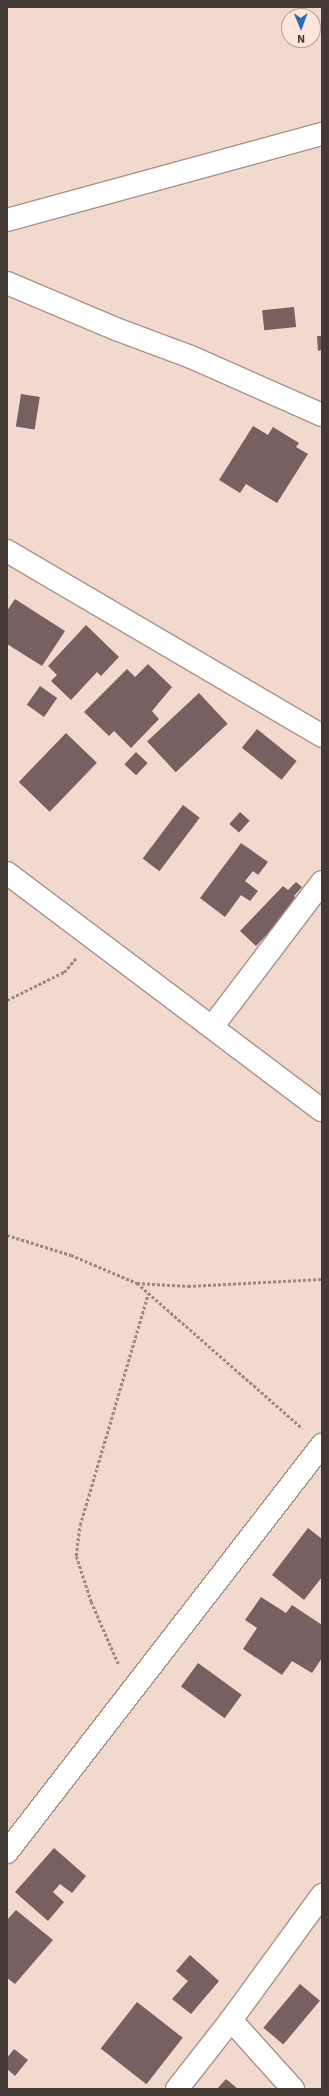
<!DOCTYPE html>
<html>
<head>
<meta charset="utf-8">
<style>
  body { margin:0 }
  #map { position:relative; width:329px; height:2096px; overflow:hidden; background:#f2d9ce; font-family:"IBM Plex Sans",sans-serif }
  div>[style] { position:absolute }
  .building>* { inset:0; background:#785f60; transform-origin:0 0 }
  .path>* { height:2.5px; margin-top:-1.25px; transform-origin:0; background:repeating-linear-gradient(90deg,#9b8982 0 3px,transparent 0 5px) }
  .roads { filter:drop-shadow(1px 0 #aa9389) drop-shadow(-1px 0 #aa9389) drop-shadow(0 1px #aa9389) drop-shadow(0 -1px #aa9389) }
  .minor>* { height:22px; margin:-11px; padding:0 11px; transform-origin:11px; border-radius:11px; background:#fff }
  span { translate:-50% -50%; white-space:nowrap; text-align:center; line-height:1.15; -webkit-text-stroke:4px #ffe6db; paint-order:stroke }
  .frame { position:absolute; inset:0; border:8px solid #423834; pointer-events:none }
  .north { position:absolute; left:281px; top:8px; width:40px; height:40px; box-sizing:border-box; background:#ffe6db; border:1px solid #b3a098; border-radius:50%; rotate:179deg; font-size:11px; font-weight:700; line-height:16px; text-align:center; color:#423834 }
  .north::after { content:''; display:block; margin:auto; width:14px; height:18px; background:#256ebe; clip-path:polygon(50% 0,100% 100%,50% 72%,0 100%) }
</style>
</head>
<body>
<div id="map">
  <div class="building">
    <i style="left:294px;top:307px;width:20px;height:32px;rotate:84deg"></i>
    <i style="clip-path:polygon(317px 336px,322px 336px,322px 350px,318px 351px)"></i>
    <i style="left:21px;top:394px;width:19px;height:33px;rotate:9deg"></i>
    <i style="clip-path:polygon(253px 426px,268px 435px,273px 427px,299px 443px,296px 447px,308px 454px,277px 503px,246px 484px,240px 493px,219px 480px)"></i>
    <i style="clip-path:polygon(15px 599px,65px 631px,42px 666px,7px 644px,7px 611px)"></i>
    <i style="clip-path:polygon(86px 625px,119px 657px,101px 676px,97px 672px,71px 700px,51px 681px,57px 675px,48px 666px)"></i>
    <i style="clip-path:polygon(148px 664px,172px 687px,152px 711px,159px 719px,131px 748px,114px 731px,109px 736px,84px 712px,127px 669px,135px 677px)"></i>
    <i style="left:40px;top:686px;width:21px;height:23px;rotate:35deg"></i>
    <i style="left:199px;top:693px;width:42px;height:71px;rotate:47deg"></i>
    <i style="left:257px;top:729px;width:51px;height:24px;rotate:39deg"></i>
    <i style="left:66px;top:733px;width:43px;height:68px;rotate:44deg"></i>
    <i style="left:136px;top:752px;width:16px;height:17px;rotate:43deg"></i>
    <i style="left:183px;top:805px;width:21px;height:67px;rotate:37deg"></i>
    <i style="left:240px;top:812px;width:13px;height:16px;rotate:42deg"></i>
    <i style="clip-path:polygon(241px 843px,268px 862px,258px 875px,253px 871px,245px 881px,258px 891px,250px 901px,241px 895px,225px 917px,200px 898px)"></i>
    <i style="clip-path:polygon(296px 882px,302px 887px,294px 896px,299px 901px,256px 946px,240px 931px,283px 886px,288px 890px)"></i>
    <i style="clip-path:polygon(308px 1528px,322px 1539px,322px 1577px,304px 1600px,272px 1575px)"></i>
    <i style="clip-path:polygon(261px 1597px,286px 1613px,292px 1605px,322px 1625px,322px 1658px,312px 1673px,292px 1661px,282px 1675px,243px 1649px,257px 1628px,245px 1620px)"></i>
    <i style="left:198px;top:1663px;width:54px;height:29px;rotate:36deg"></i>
    <i style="clip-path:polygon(54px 1848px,86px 1876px,72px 1893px,60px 1884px,53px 1892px,64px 1902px,48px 1921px,15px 1892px)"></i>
    <i style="clip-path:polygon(16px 1910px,53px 1940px,15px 1984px,7px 1978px,7px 1920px)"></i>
    <i style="clip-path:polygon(190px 1955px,219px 1981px,191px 2014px,172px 1999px,188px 1981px,176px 1971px)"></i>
    <i style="left:300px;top:1984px;width:26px;height:57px;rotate:40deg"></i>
    <i style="left:137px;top:2002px;width:58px;height:59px;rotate:38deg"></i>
    <i style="clip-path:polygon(14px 2049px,28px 2060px,15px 2076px,7px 2069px,7px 2058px)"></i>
    <i style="clip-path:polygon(226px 2079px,238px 2089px,217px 2089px)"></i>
  </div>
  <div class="path">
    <i style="left:7px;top:1000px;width:64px;rotate:-26.2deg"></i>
    <i style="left:64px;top:972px;width:18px;rotate:-49deg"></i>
    <i style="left:7px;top:1235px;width:67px;rotate:17.4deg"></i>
    <i style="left:71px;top:1255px;width:72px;rotate:23deg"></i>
    <i style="left:137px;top:1283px;width:51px;rotate:3.4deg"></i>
    <i style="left:188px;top:1286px;width:134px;rotate:-3deg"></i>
    <i style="left:137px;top:1283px;width:220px;rotate:41.3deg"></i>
    <i style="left:118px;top:1664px;width:68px;rotate:-113.5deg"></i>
    <i style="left:91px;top:1602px;width:48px;rotate:-108.1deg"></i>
    <i style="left:76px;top:1556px;width:31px;rotate:-83deg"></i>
    <i style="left:80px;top:1525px;width:241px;rotate:-73.6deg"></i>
  </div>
  <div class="roads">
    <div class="minor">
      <i style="left:7px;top:220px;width:327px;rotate:-15.3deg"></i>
      <i style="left:7px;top:283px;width:118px;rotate:22.9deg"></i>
      <i style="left:116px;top:329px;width:80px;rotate:20.5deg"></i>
      <i style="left:191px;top:357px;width:143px;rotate:23.9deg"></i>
      <i style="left:7px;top:551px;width:365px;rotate:30.4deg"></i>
      <i style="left:7px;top:873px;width:394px;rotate:37deg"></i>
      <i style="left:212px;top:1027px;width:182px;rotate:-52.8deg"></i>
      <i style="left:7px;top:1852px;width:515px;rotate:-52.26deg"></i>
      <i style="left:231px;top:2020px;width:93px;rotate:48.1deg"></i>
      <i style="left:177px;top:2089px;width:88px;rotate:-52deg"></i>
      <i style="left:231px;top:2020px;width:155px;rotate:-53.9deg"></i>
    </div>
  </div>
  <div class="frame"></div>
  <div class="north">N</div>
</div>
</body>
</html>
